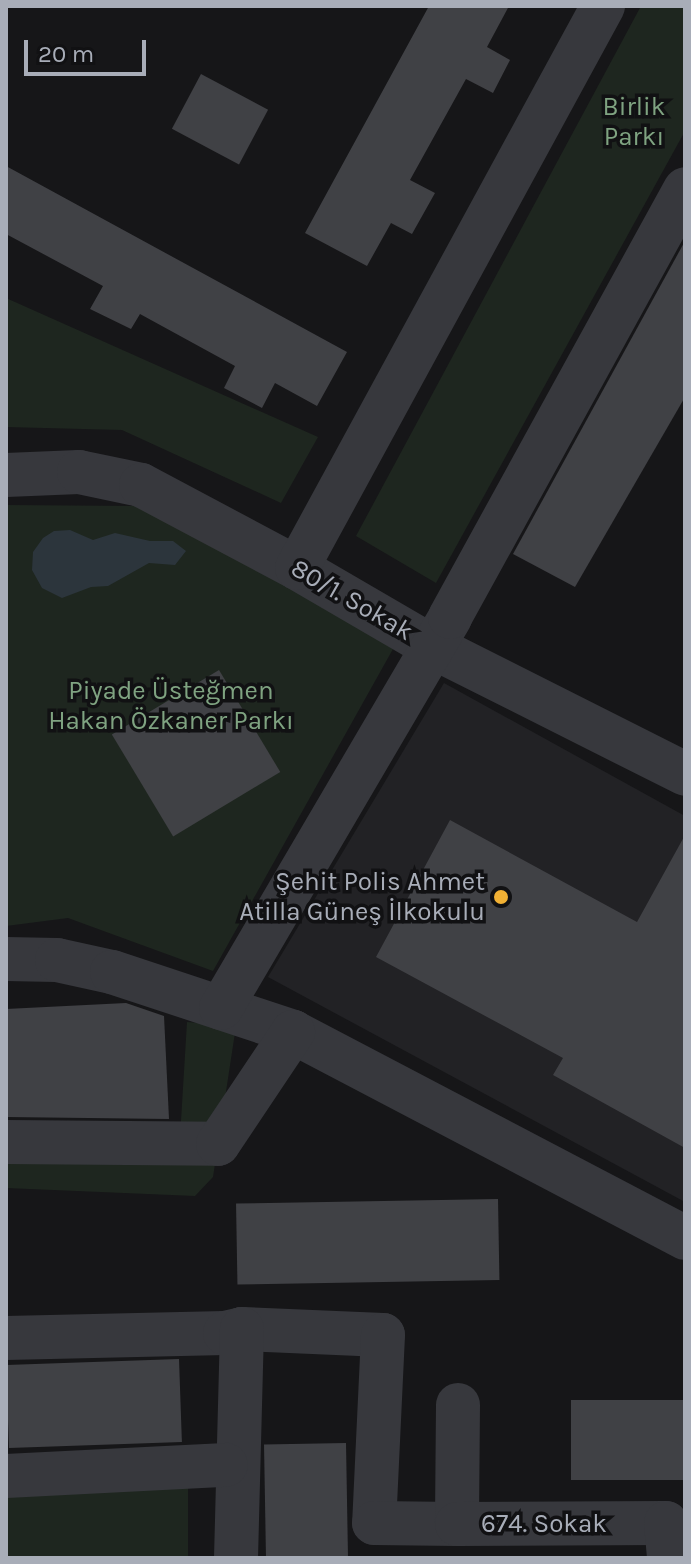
<!DOCTYPE html>
<html>
<head>
<meta charset="utf-8">
<style>
  body { margin:0 }
  #map { position:relative; width:691px; height:1564px; overflow:hidden; background:#161618; font-family:Karla,sans-serif }
  div>[style] { position:absolute }
  .built>* { inset:0; background:#222225 }
  .green>* { inset:0; background:#1e261f; transform-origin:0 0 }
  .water>* { inset:0; background:#2c353c }
  .building>* { inset:0; background:#404145; transform-origin:0 0 }
  .minor>* { height:44px; margin:-22px; padding:0 22px; transform-origin:22px; border-radius:22px; background:#37383d }
  .dots>* { width:22px; height:22px; translate:-50% -50%; box-sizing:border-box; border:4px solid #111113; border-radius:50% }
  span { translate:-50% -50%; white-space:nowrap; text-align:center; line-height:1.15; -webkit-text-stroke:7px #111113; paint-order:stroke }
  .park-label { font-size:26px; color:#7fa381 }
  .street-label { font-size:26px; color:#a8adb8 }
  .poi-label { font-size:26px; color:#a8adb8 }
  .right { translate:-100% -50%; text-align:right }
  .frame { position:absolute; inset:0; border:8px solid #a8adb8; pointer-events:none }
  .scale { position:absolute; left:24px; top:40px; width:122px; height:36px; box-sizing:border-box; border:4px solid #a8adb8; border-top:0; padding-left:10px; font-size:24px; line-height:28px; white-space:nowrap; color:#a8adb8; -webkit-text-stroke:6px #111113; paint-order:stroke }
</style>
</head>
<body>
<div id="map">
  <div class="built">
    <i style="clip-path:polygon(444px 683px,685px 816px,685px 1202px,268px 977px)"></i>
  </div>
  <div class="green">
    <i style="clip-path:polygon(641px 6px,685px 6px,685px 131px,436px 583px,356px 536px)"></i>
    <i style="clip-path:polygon(6px 298px,318px 437px,281px 503px,122px 430px,6px 427px)"></i>
    <i style="clip-path:polygon(6px 505px,137px 506px,281px 576px,393px 649px,213px 971px,68px 918px,6px 926px)"></i>
    <i style="clip-path:polygon(187px 1022px,236px 1026px,213px 1177px,195px 1196px,6px 1188px,6px 1148px,180px 1137px)"></i>
    <i style="left:188px;top:1474px;width:84px;height:182px;rotate:90deg"></i>
  </div>
  <div class="water">
    <i style="clip-path:polygon(70px 530px,93px 540px,115px 533px,150px 541px,173px 541px,186px 551px,175px 565px,149px 563px,108px 586px,91px 587px,62px 598px,42px 588px,32px 570px,33px 552px,43px 538px,54px 531px)"></i>
  </div>
  <div class="building">
    <i style="clip-path:polygon(429px 6px,509px 6px,487px 47px,510px 60px,493px 93px,466px 79px,410px 180px,435px 193px,412px 234px,391px 223px,367px 266px,305px 233px)"></i>
    <i style="left:201px;top:74px;width:76px;height:62px;rotate:28deg"></i>
    <i style="clip-path:polygon(6px 166px,347px 352px,317px 406px,275px 383px,262px 408px,224px 388px,235px 366px,140px 314px,131px 329px,90px 309px,103px 286px,6px 234px)"></i>
    <i style="clip-path:polygon(685px 241px,685px 397px,575px 587px,513px 554px)"></i>
    <i style="left:219px;top:670px;width:119px;height:125px;rotate:59deg"></i>
    <i style="clip-path:polygon(450px 820px,637px 922px,685px 835px,685px 1148px,553px 1075px,563px 1058px,376px 957px)"></i>
    <i style="clip-path:polygon(126px 1003px,164px 1016px,169px 1119px,6px 1117px,6px 1009px)"></i>
    <i style="left:498px;top:1199px;width:81px;height:262px;rotate:89deg"></i>
    <i style="left:179px;top:1359px;width:83px;height:173px;rotate:88deg"></i>
    <i style="left:685px;top:1400px;width:80px;height:114px;rotate:90deg"></i>
    <i style="left:346px;top:1443px;width:115px;height:82px;rotate:89deg"></i>
  </div>
  <div class="minor">
    <i style="left:6px;top:475px;width:73px;rotate:-2.4deg"></i>
    <i style="left:79px;top:472px;width:63px;rotate:11.8deg"></i>
    <i style="left:141px;top:485px;width:177px;rotate:28deg"></i>
    <i style="left:297px;top:568px;width:157px;rotate:30.2deg"></i>
    <i style="left:433px;top:647px;width:282px;rotate:26.7deg"></i>
    <i style="left:297px;top:568px;width:640px;rotate:-61.43deg"></i>
    <i style="left:6px;top:959px;width:51px;rotate:1.1deg"></i>
    <i style="left:57px;top:960px;width:56px;rotate:12.3deg"></i>
    <i style="left:112px;top:972px;width:191px;rotate:18.3deg"></i>
    <i style="left:293px;top:1032px;width:443px;rotate:27.7deg"></i>
    <i style="left:221px;top:1008px;width:453px;rotate:-59.6deg"></i>
    <i style="left:450px;top:617px;width:488px;rotate:-61.2deg"></i>
    <i style="left:6px;top:1142px;width:212px;rotate:0.5deg"></i>
    <i style="left:218px;top:1144px;width:135px;rotate:-56.2deg"></i>
    <i style="left:242px;top:1329px;width:141px;rotate:2.4deg"></i>
    <i style="left:383px;top:1335px;width:188px;rotate:92.7deg"></i>
    <i style="left:374px;top:1523px;width:83px;rotate:0.7deg"></i>
    <i style="left:6px;top:1338px;width:219px;rotate:-1.3deg"></i>
    <i style="left:225px;top:1333px;width:17px;rotate:-13deg"></i>
    <i style="left:242px;top:1329px;width:229px;rotate:91.5deg"></i>
    <i style="left:458px;top:1405px;width:119px;rotate:90.5deg"></i>
    <i style="left:457px;top:1524px;width:209px;rotate:-0.3deg"></i>
    <i style="left:666px;top:1523px;width:35px;rotate:85deg"></i>
    <i style="left:6px;top:1476px;width:220px;rotate:-2.9deg"></i>
  </div>
  <div class="dots">
    <i style="left:501px;top:897px;background:#f2b134"></i>
  </div>
  <div class="park-label">
    <span style="left:634px;top:122px">Birlik<br>Parkı</span>
    <span style="left:171px;top:706px">Piyade Üsteğmen<br>Hakan Özkaner Parkı</span>
  </div>
  <div class="street-label">
    <span style="left:352px;top:600px;rotate:30deg">80/1. Sokak</span>
    <span style="left:544px;top:1524px">674. Sokak</span>
  </div>
  <div class="poi-label">
    <span class="right" style="left:485px;top:897px">Şehit Polis Ahmet<br>Atilla Güneş İlkokulu</span>
  </div>
  <div class="frame"></div>
  <div class="scale">20 m</div>
</div>
</body>
</html>
